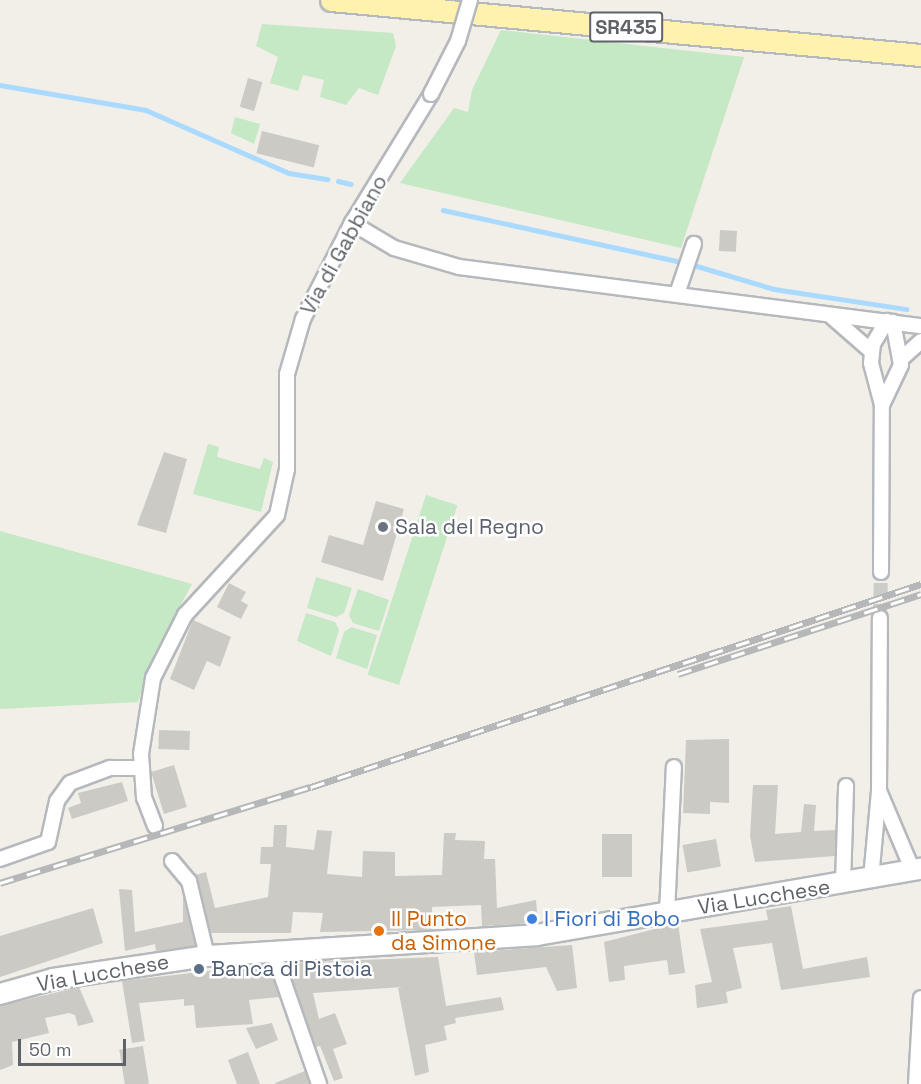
<!DOCTYPE html>
<html>
<head>
<meta charset="utf-8">
<style>
  body { margin:0 }
  #map { position:relative; width:921px; height:1084px; overflow:hidden; background:#f1efe8; font-family:"Space Grotesk",sans-serif }
  div>[style] { position:absolute }
  .green>* { inset:0; background:#c5e8c5; transform-origin:0 0 }
  .stream>* { height:4.5px; margin:-2.25px; padding:0 2.25px; transform-origin:2.25px; border-radius:2.25px; background:#aadaff }
  .building>* { inset:0; background:#cccac5; transform-origin:0 0 }
  .street-tunnel>* { height:14px; margin-top:-7px; transform-origin:0; background:repeating-linear-gradient(90deg,#ccccc8 0 14px,transparent 0 21px) }
  .roads { filter:drop-shadow(2px 0 #b5b8bc) drop-shadow(-2px 0 #b5b8bc) drop-shadow(0 2px #b5b8bc) drop-shadow(0 -2px #b5b8bc) }
  .street>* { height:14px; margin:-7px; padding:0 7px; transform-origin:7px; border-radius:7px; background:#fff }
  .secondary>* { height:20px; margin:-10px; padding:0 10px; transform-origin:10px; border-radius:10px; background:#fff }
  .primary>* { height:21px; margin:-10.5px; padding:0 10.5px; transform-origin:10.5px; border-radius:10.5px; background:#fff2af }
  .rail>* { height:7px; margin-top:-3.5px; transform-origin:0; background:repeating-linear-gradient(90deg,#fff 0 14px,#b6b7b8 0 28px); box-sizing:border-box; border-block:2px solid #b6b7b8 }
  .bridges { filter:drop-shadow(2px 0 #b5b8bc) drop-shadow(-2px 0 #b5b8bc) drop-shadow(0 2px #b5b8bc) drop-shadow(0 -2px #b5b8bc) }
  .street-bridge>* { height:14px; margin:-7px; padding:0 7px; transform-origin:7px; border-radius:7px; background:#fff }
  .dots>* { width:16px; height:16px; translate:-50% -50%; box-sizing:border-box; border:3px solid #fff; border-radius:50% }
  span { translate:-50% -50%; white-space:nowrap; text-align:center; line-height:1.15; -webkit-text-stroke:5px #fff; paint-order:stroke }
  .shield-label span { padding:2px 4px; background:#fff; border:2px solid; border-radius:4px; -webkit-text-stroke-width:0 }
  .shield-label { font-size:20px; color:#5f6368; font-weight:700 }
  .street-label { font-size:21px; color:#5f6368 }
  .worship-label { font-size:21px; color:#5b616d }
  .left { translate:0 -50%; text-align:left }
  .food-label { font-size:21px; color:#c56008 }
  .shop-label { font-size:21px; color:#366cbe }
  .service-label { font-size:21px; color:#4e5e75 }
  .scale { position:absolute; left:18px; top:1039px; width:108px; height:27px; box-sizing:border-box; border:3px solid #5f6368; border-top:0; padding-left:8px; font-size:18px; line-height:21px; white-space:nowrap; color:#5f6368; -webkit-text-stroke:4px #fff; paint-order:stroke }
</style>
</head>
<body>
<div id="map">
  <div class="green">
    <i style="clip-path:polygon(262px 24px,393px 33px,396px 46px,378px 95px,359px 88px,346px 105px,320px 97px,324px 80px,303px 75px,298px 91px,270px 83px,278px 57px,256px 46px)"></i>
    <i style="clip-path:polygon(501px 30px,744px 57px,681px 248px,400px 183px,454px 108px,468px 112px,472px 90px)"></i>
    <i style="clip-path:polygon(235px 117px,260px 124px,254px 144px,231px 133px)"></i>
    <i style="clip-path:polygon(208px 444px,219px 447px,217px 457px,260px 469px,264px 458px,273px 462px,261px 512px,193px 494px)"></i>
    <i style="left:426px;top:495px;width:33px;height:189px;rotate:18deg"></i>
    <i style="clip-path:polygon(0 531px,192px 584px,154px 654px,138px 702px,0 709px)"></i>
    <i style="clip-path:polygon(316px 577px,352px 588px,344px 613px,336px 617px,307px 608px)"></i>
    <i style="clip-path:polygon(358px 589px,389px 600px,379px 631px,353px 623px,349px 615px)"></i>
    <i style="clip-path:polygon(306px 613px,335px 622px,339px 630px,331px 656px,297px 641px)"></i>
    <i style="clip-path:polygon(351px 627px,377px 635px,367px 669px,336px 658px,344px 632px)"></i>
  </div>
  <div class="stream">
    <i style="left:0;top:85px;width:148px;rotate:9.7deg"></i>
    <i style="left:146px;top:110px;width:156px;rotate:23.8deg"></i>
    <i style="left:289px;top:173px;width:39px;rotate:9deg"></i>
    <i style="left:338px;top:181px;width:13px;rotate:13deg"></i>
    <i style="left:443px;top:210px;width:239px;rotate:12.3deg"></i>
    <i style="left:697px;top:266px;width:80px;rotate:16.6deg"></i>
    <i style="left:774px;top:289px;width:134px;rotate:8.6deg"></i>
  </div>
  <div class="building">
    <i style="left:248px;top:78px;width:15px;height:30px;rotate:16deg"></i>
    <i style="left:262px;top:131px;width:59px;height:23px;rotate:14deg"></i>
    <i style="left:720px;top:230px;width:17px;height:21px;rotate:3deg"></i>
    <i style="clip-path:polygon(164px 452px,187px 459px,166px 533px,137px 525px)"></i>
    <i style="clip-path:polygon(376px 501px,404px 509px,383px 581px,321px 562px,329px 535px,363px 545px)"></i>
    <i style="clip-path:polygon(229px 583px,246px 592px,241px 601px,248px 605px,241px 619px,217px 607px)"></i>
    <i style="clip-path:polygon(193px 620px,231px 637px,220px 667px,207px 661px,194px 690px,170px 679px)"></i>
    <i style="left:159px;top:730px;width:31px;height:19px;rotate:2deg"></i>
    <i style="clip-path:polygon(729px 739px,729px 803px,710px 802px,710px 814px,683px 813px,686px 740px)"></i>
    <i style="left:174px;top:765px;width:44px;height:24px;rotate:73deg"></i>
    <i style="clip-path:polygon(122px 782px,128px 801px,72px 819px,68px 808px,81px 803px,78px 793px)"></i>
    <i style="clip-path:polygon(753px 785px,778px 785px,775px 834px,801px 832px,804px 804px,816px 805px,814px 831px,836px 830px,835px 856px,755px 862px,750px 836px)"></i>
    <i style="clip-path:polygon(274px 825px,287px 825px,286px 847px,314px 850px,317px 830px,332px 831px,327px 874px,362px 877px,363px 851px,395px 852px,395px 876px,442px 875px,444px 833px,456px 833px,455px 840px,485px 841px,484px 859px,495px 859px,497px 908px,536px 900px,538px 923px,482px 926px,481px 905px,432px 907px,433px 930px,320px 932px,323px 913px,293px 912px,291px 933px,211px 933px,196px 875px,206px 872px,215px 908px,268px 897px,271px 864px,260px 864px,261px 847px,273px 847px)"></i>
    <i style="left:602px;top:834px;width:30px;height:43px"></i>
    <i style="left:716px;top:839px;width:28px;height:34px;rotate:80deg"></i>
    <i style="clip-path:polygon(119px 889px,132px 890px,135px 932px,183px 922px,183px 895px,195px 946px,156px 951px,155px 944px,125px 951px)"></i>
    <i style="clip-path:polygon(791px 906px,803px 969px,867px 957px,870px 977px,781px 990px,772px 943px,733px 948px,742px 988px,726px 992px,728px 1003px,697px 1008px,695px 985px,712px 982px,700px 929px,768px 920px,766px 910px)"></i>
    <i style="clip-path:polygon(93px 908px,103px 943px,0 977px,0 936px)"></i>
    <i style="clip-path:polygon(678px 923px,685px 973px,669px 975px,667px 960px,624px 966px,625px 980px,609px 982px,604px 942px)"></i>
    <i style="clip-path:polygon(572px 945px,577px 988px,557px 991px,546px 967px,477px 975px,474px 952px)"></i>
    <i style="clip-path:polygon(438px 957px,446px 1006px,501px 997px,504px 1010px,455px 1018px,456px 1023px,444px 1026px,447px 1040px,425px 1045px,429px 1072px,415px 1076px,398px 988px,403px 987px,313px 993px,319px 1019px,335px 1013px,347px 1044px,333px 1049px,343px 1078px,334px 1081px,320px 1046px,316px 1047px,287px 963px)"></i>
    <i style="clip-path:polygon(268px 964px,279px 997px,249px 1000px,253px 1024px,196px 1028px,194px 1005px,184px 1006px,184px 999px,139px 1003px,145px 1041px,132px 1043px,122px 981px)"></i>
    <i style="clip-path:polygon(79px 987px,94px 1022px,78px 1026px,75px 1015px,69px 1013px,45px 1018px,49px 1033px,12px 1042px,13px 1065px,0 1070px,0 1006px)"></i>
    <i style="clip-path:polygon(272px 1023px,278px 1040px,256px 1049px,246px 1028px)"></i>
    <i style="left:143px;top:1046px;width:38px;height:24px;rotate:81deg"></i>
    <i style="clip-path:polygon(248px 1052px,260px 1084px,237px 1084px,228px 1060px)"></i>
    <i style="clip-path:polygon(305px 1071px,309px 1084px,275px 1084px,275px 1083px)"></i>
  </div>
  <div class="street-tunnel">
    <i style="left:880px;top:618px;width:46px;rotate:-88.8deg"></i>
  </div>
  <div class="roads">
    <div class="street">
      <i style="left:352px;top:223px;width:49px;rotate:30.8deg"></i>
      <i style="left:394px;top:248px;width:68px;rotate:16.3deg"></i>
      <i style="left:459px;top:267px;width:466px;rotate:7.3deg"></i>
      <i style="left:677px;top:294px;width:53px;rotate:-71.2deg"></i>
      <i style="left:832px;top:317px;width:52px;rotate:41.1deg"></i>
      <i style="left:901px;top:359px;width:27px;rotate:-42deg"></i>
      <i style="left:882px;top:405px;width:44px;rotate:-64.6deg"></i>
      <i style="left:901px;top:365px;width:44px;rotate:-100.5deg"></i>
      <i style="left:881px;top:572px;width:167px;rotate:-89.7deg"></i>
      <i style="left:882px;top:405px;width:43px;rotate:-104.7deg"></i>
      <i style="left:871px;top:363px;width:19px;rotate:-84deg"></i>
      <i style="left:873px;top:344px;width:27px;rotate:-59deg"></i>
      <i style="left:880px;top:793px;width:85px;rotate:67.1deg"></i>
      <i style="left:155px;top:826px;width:30px;rotate:-111deg"></i>
      <i style="left:144px;top:798px;width:44px;rotate:-93.9deg"></i>
      <i style="left:141px;top:754px;width:77px;rotate:-81deg"></i>
      <i style="left:153px;top:678px;width:71px;rotate:-63.1deg"></i>
      <i style="left:185px;top:615px;width:136px;rotate:-47.4deg"></i>
      <i style="left:277px;top:515px;width:47px;rotate:-77.7deg"></i>
      <i style="left:287px;top:469px;width:95px;rotate:-90deg"></i>
      <i style="left:287px;top:374px;width:57px;rotate:-73.8deg"></i>
      <i style="left:303px;top:319px;width:108px;rotate:-63deg"></i>
      <i style="left:352px;top:223px;width:151px;rotate:-58.5deg"></i>
      <i style="left:0;top:859px;width:51px;rotate:-19.5deg"></i>
      <i style="left:48px;top:842px;width:42px;rotate:-77.6deg"></i>
      <i style="left:57px;top:801px;width:22px;rotate:-54deg"></i>
      <i style="left:70px;top:783px;width:43px;rotate:-20.6deg"></i>
      <i style="left:110px;top:768px;width:32px"></i>
      <i style="left:172px;top:861px;width:26px;rotate:50deg"></i>
      <i style="left:189px;top:881px;width:77px;rotate:76.5deg"></i>
      <i style="left:871px;top:879px;width:88px;rotate:-84.8deg"></i>
      <i style="left:879px;top:791px;width:173px;rotate:-89.7deg"></i>
      <i style="left:843px;top:884px;width:98px;rotate:-88.2deg"></i>
      <i style="left:667px;top:913px;width:146px;rotate:-87.3deg"></i>
      <i style="left:273px;top:951px;width:141px;rotate:70.9deg"></i>
      <i style="left:916px;top:1084px;width:86px;rotate:-86.7deg"></i>
    </div>
    <div class="secondary">
      <i style="left:0;top:994px;width:55px;rotate:-15.8deg"></i>
      <i style="left:53px;top:979px;width:156px;rotate:-8.5deg"></i>
      <i style="left:207px;top:956px;width:331px;rotate:-3.6deg"></i>
      <i style="left:537px;top:935px;width:390px;rotate:-9.8deg"></i>
    </div>
    <div class="primary">
      <i style="left:331px;top:0;width:593px;rotate:5.33deg"></i>
    </div>
  </div>
  <div class="rail">
    <i style="left:678px;top:674px;width:256px;rotate:-18.2deg"></i>
    <i style="left:0;top:883px;width:325px;rotate:-17.2deg"></i>
    <i style="left:311px;top:787px;width:643px;rotate:-18.41deg"></i>
  </div>
  <div class="bridges">
    <div class="street-bridge">
      <i style="left:431px;top:94px;width:59px;rotate:-63deg"></i>
      <i style="left:458px;top:41px;width:43px;rotate:-73.7deg"></i>
    </div>
  </div>
  <div class="dots">
    <i style="left:383px;top:527px;background:#6b7280"></i>
    <i style="left:532px;top:919px;background:#3f7fe0"></i>
    <i style="left:379px;top:931px;background:#e8710a"></i>
    <i style="left:199px;top:969px;background:#5c6f8a"></i>
  </div>
  <div class="shield-label">
    <span style="left:626px;top:27px">SR435</span>
  </div>
  <div class="street-label">
    <span style="left:344px;top:245px;rotate:-61deg">Via di Gabbiano</span>
    <span style="left:764px;top:897px;rotate:-9deg">Via Lucchese</span>
    <span style="left:103px;top:973px;rotate:-10deg">Via Lucchese</span>
  </div>
  <div class="worship-label">
    <span class="left" style="left:395px;top:527px">Sala del Regno</span>
  </div>
  <div class="food-label">
    <span class="left" style="left:391px;top:931px">Il Punto<br>da Simone</span>
  </div>
  <div class="shop-label">
    <span class="left" style="left:544px;top:919px">I Fiori di Bobo</span>
  </div>
  <div class="service-label">
    <span class="left" style="left:211px;top:969px">Banca di Pistoia</span>
  </div>
  <div class="scale">50 m</div>
</div>
</body>
</html>
